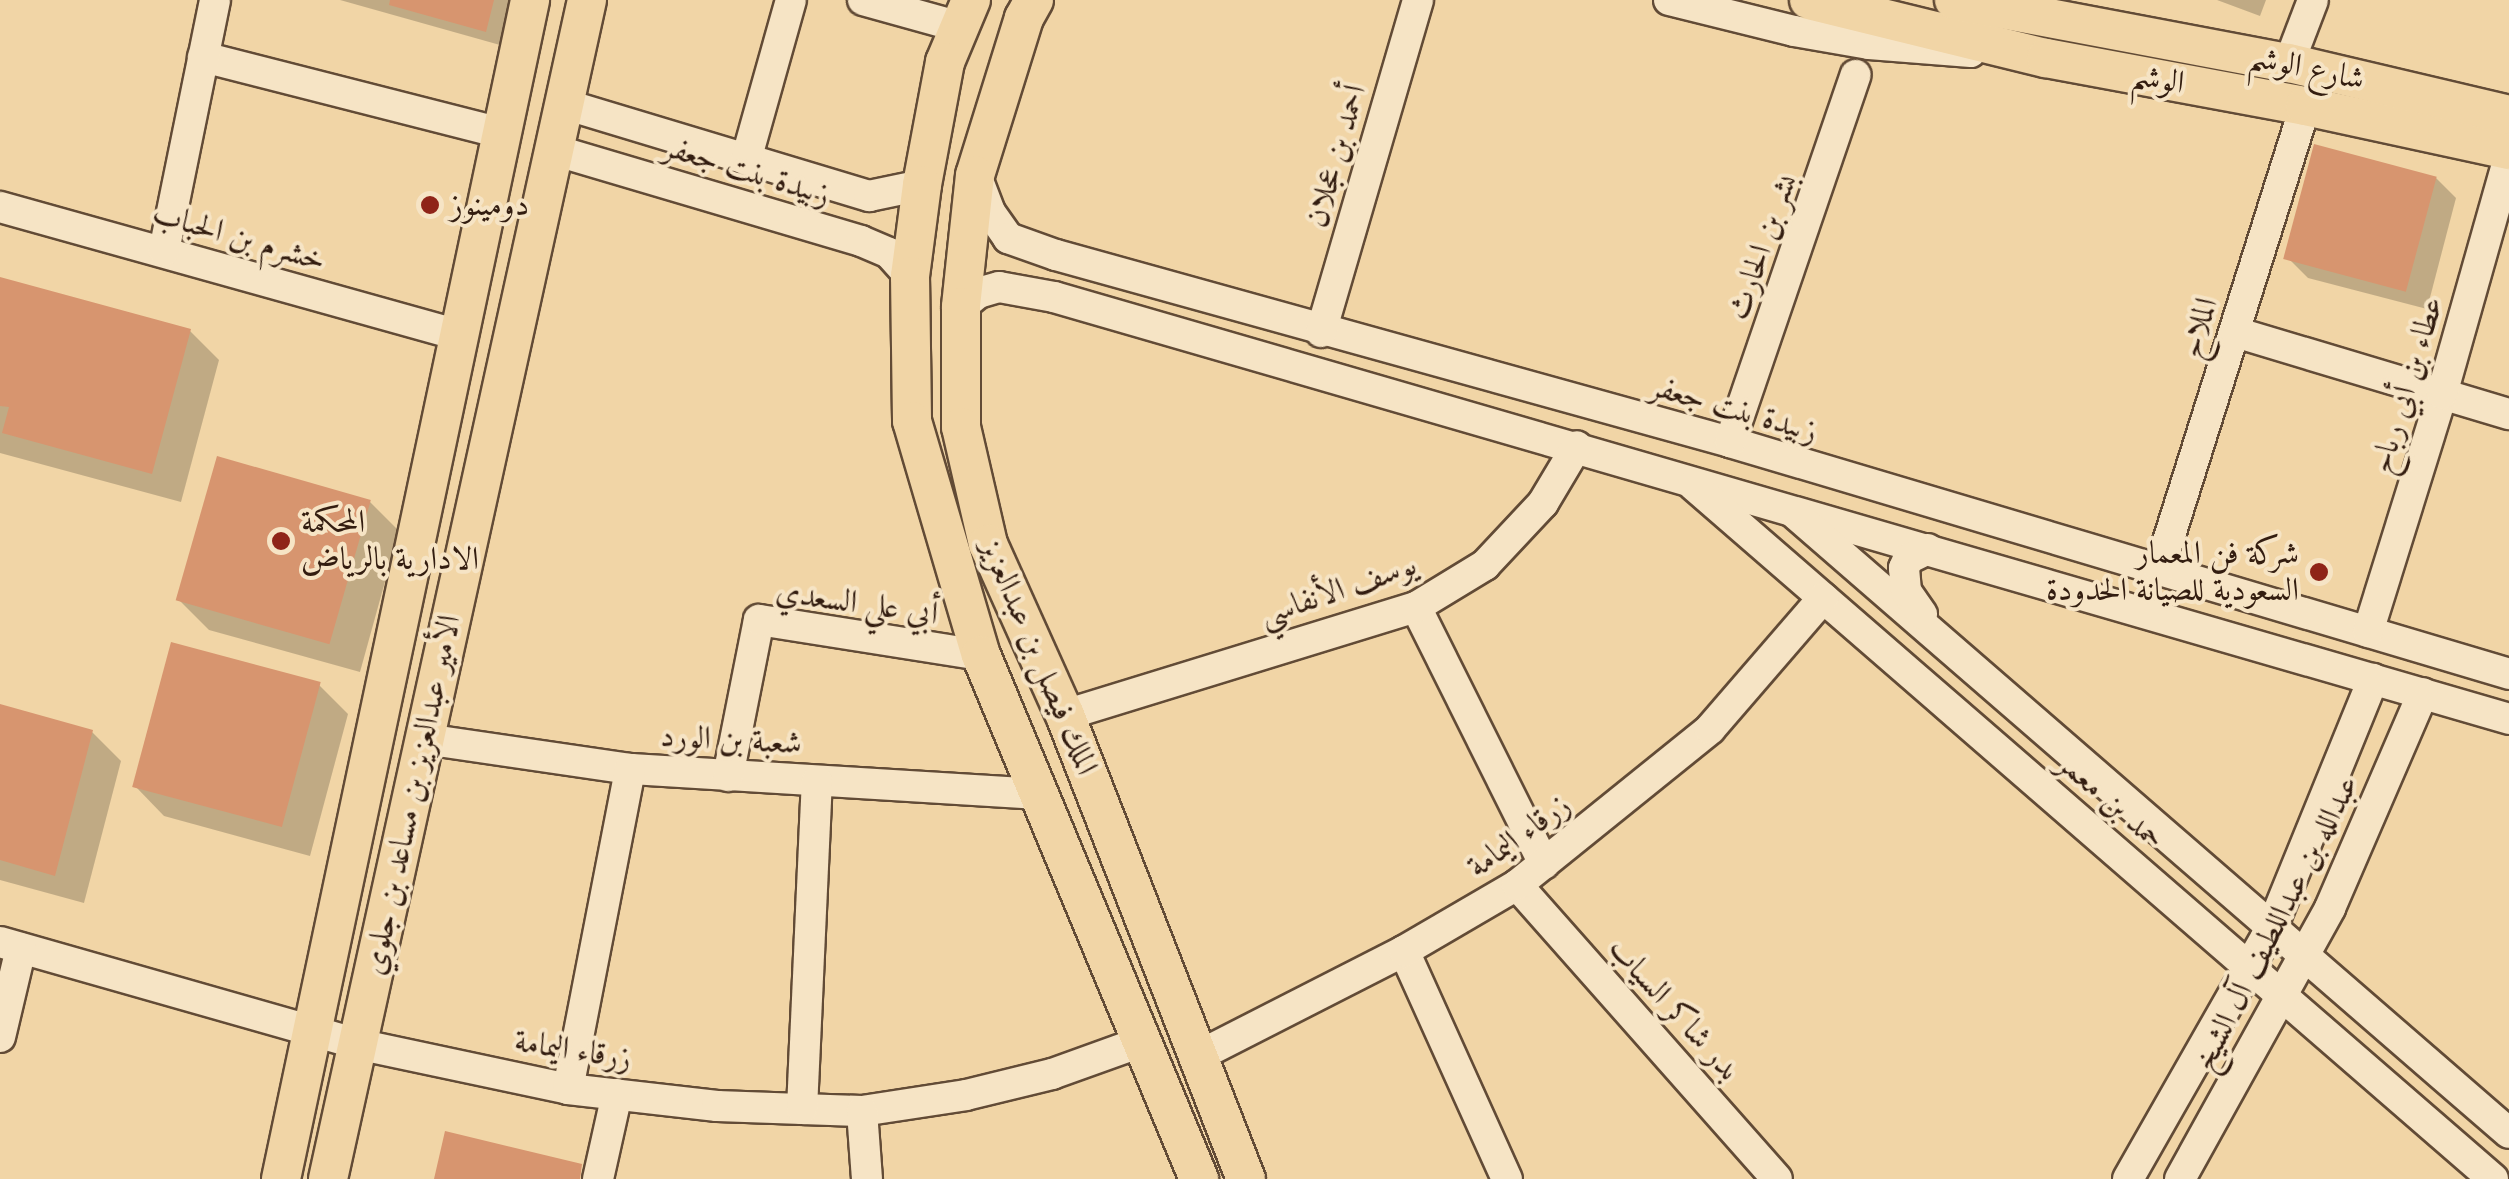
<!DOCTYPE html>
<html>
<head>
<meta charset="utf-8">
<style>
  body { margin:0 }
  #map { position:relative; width:2509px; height:1179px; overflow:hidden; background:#f1d5a6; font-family:Cardo,Amiri,serif }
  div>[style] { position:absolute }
  .shadow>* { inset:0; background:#0003 }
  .building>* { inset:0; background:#d7956f; transform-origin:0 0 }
  .roads { filter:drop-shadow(2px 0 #624b36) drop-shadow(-2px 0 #624b36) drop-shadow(0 2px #624b36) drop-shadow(0 -2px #624b36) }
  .minor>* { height:30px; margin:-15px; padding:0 15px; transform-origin:15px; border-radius:15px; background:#f6e4c5 }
  .major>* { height:38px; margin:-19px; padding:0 19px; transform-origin:19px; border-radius:19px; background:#f1d5a6 }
  .dots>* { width:28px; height:28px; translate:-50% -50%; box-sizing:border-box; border:5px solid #f6e4c5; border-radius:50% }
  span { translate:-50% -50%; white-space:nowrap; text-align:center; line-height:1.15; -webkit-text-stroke:8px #f6e4c5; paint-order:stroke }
  .street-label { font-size:32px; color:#331d10 }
  .poi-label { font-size:32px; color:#331d10 }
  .left { translate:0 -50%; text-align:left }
  .right { translate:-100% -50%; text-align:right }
</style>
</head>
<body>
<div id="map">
  <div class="shadow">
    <i style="clip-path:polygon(340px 0,512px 0,500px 45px)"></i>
    <i style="clip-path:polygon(2217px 0,2266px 0,2260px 16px)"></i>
    <i style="clip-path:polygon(2436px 178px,2456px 198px,2427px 309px,2308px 278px,2288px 258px)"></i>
    <i style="clip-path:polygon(0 279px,190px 331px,219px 360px,181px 502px,0 453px)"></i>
    <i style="clip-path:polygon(370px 502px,399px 531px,360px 672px,209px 630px,179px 600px)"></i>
    <i style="clip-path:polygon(319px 685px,348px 714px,310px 856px,164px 816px,135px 786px)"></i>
    <i style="clip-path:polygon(0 707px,92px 732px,121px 761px,84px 903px,0 880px)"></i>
  </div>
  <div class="building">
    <i style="clip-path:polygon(390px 0,494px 0,486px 32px,389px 5px)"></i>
    <i style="left:2314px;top:144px;width:127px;height:119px;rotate:15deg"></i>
    <i style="clip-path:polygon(0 277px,191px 329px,152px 474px,2px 433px,9px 407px,0 406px)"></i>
    <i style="left:217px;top:456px;width:160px;height:150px;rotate:16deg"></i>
    <i style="left:171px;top:642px;width:155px;height:150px;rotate:15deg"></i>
    <i style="clip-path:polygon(0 704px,93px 730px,55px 876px,0 860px)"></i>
    <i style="clip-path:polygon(445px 1131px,582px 1164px,580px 1179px,434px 1179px)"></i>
  </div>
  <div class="roads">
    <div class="minor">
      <i style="left:863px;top:0;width:98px;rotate:15.5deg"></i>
      <i style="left:1669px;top:0;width:129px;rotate:13.9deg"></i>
      <i style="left:1794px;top:31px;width:76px;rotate:9.8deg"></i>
      <i style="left:1869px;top:44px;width:102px;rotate:4.5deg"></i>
      <i style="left:203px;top:57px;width:309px;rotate:14.3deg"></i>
      <i style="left:2289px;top:63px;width:67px;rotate:-69.1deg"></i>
      <i style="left:564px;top:104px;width:319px;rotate:16.8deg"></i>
      <i style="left:869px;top:196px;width:54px;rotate:-11.7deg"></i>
      <i style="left:554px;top:150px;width:320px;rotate:16.5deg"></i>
      <i style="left:861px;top:241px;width:30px;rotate:23deg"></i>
      <i style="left:889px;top:253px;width:31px;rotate:48deg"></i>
      <i style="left:746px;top:160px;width:166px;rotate:-74.3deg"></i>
      <i style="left:977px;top:178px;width:36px;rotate:69deg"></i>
      <i style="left:990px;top:212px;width:32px;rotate:55deg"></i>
      <i style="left:1008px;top:238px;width:51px;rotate:19.5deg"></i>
      <i style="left:1056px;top:255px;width:699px;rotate:15.51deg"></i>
      <i style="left:1730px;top:442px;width:813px;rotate:16.58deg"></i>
      <i style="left:0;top:207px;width:477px;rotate:15.6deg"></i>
      <i style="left:164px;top:251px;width:256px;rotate:-78.5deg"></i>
      <i style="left:961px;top:307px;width:22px;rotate:-39deg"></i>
      <i style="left:978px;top:293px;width:22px;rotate:-16deg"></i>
      <i style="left:999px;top:287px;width:56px;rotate:10.3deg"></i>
      <i style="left:1054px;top:297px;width:1515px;rotate:16.17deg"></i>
      <i style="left:1321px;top:332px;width:346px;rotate:-73.7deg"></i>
      <i style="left:2235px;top:332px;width:286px;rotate:16.7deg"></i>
      <i style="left:1730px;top:442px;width:388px;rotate:-71.1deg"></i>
      <i style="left:1693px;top:485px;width:1059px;rotate:40.94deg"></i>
      <i style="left:1794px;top:513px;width:946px;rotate:40.93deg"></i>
      <i style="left:2159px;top:570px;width:486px;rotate:-72.5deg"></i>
      <i style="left:1416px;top:607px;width:287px;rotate:63.5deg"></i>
      <i style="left:1922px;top:614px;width:28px;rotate:-125deg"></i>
      <i style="left:1906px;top:591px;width:23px;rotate:-95deg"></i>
      <i style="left:1904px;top:568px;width:10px;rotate:-66deg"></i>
      <i style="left:1908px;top:559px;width:22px;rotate:-27deg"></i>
      <i style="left:2368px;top:632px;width:249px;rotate:-72.7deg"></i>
      <i style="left:2442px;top:394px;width:246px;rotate:-74.2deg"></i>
      <i style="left:1065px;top:715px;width:367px;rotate:-17.1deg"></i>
      <i style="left:1416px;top:607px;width:81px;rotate:-31.3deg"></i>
      <i style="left:1485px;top:565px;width:85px;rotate:-46.9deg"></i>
      <i style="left:1543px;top:503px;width:66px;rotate:-59.2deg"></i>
      <i style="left:425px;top:739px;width:207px;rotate:8.3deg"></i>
      <i style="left:630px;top:769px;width:407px;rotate:3.5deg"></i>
      <i style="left:728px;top:776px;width:159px;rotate:-78.8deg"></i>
      <i style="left:759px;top:620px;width:225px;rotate:9deg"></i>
      <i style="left:1517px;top:885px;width:392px;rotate:48.5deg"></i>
      <i style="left:0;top:942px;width:371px;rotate:15.9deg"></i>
      <i style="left:357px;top:1044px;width:216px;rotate:12deg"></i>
      <i style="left:568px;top:1089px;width:150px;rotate:6.5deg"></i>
      <i style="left:717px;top:1106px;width:145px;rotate:2deg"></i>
      <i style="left:862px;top:1111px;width:105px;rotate:-8.7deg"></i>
      <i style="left:966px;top:1095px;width:89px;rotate:-13.7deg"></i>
      <i style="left:1052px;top:1074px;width:95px;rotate:-19.8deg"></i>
      <i style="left:1404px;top:951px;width:250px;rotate:65.7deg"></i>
      <i style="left:0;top:1037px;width:91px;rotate:-76.7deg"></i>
      <i style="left:1200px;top:1055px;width:229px;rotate:-27deg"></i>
      <i style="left:1404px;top:951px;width:131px;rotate:-30.3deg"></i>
      <i style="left:1517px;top:885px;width:248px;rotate:-38.9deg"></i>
      <i style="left:1710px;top:729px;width:173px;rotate:-49.2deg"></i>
      <i style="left:568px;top:1089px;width:326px;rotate:-79deg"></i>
      <i style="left:802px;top:1109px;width:328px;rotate:-87.4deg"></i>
      <i style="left:862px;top:1111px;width:68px;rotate:85.8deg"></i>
      <i style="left:598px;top:1179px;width:87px;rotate:-77.4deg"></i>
      <i style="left:2128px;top:1179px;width:290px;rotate:-60.3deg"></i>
      <i style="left:2272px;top:927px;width:268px;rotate:-67.8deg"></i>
      <i style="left:2180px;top:1179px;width:310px;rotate:-61deg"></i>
      <i style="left:2330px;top:908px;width:234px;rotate:-66.6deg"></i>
    </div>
    <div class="major">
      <i style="left:971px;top:0;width:67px;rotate:112.8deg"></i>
      <i style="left:945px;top:62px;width:125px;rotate:100.6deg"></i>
      <i style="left:922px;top:185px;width:92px;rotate:97.5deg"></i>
      <i style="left:910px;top:276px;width:145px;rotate:89.2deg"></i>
      <i style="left:912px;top:421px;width:244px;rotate:73.6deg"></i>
      <i style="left:981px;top:655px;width:568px;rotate:67.41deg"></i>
      <i style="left:1034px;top:0;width:21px;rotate:119deg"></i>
      <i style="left:1024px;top:18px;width:164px;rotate:107.3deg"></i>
      <i style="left:975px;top:175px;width:133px;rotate:96.1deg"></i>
      <i style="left:961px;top:307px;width:120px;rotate:90deg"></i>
      <i style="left:961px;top:427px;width:120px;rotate:77deg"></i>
      <i style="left:988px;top:544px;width:188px;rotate:65.8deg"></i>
      <i style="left:1065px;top:715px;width:498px;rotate:68.7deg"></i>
      <i style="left:1809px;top:0;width:244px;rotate:13.8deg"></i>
      <i style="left:2046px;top:58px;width:263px;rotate:10.5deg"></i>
      <i style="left:2305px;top:106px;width:209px;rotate:12.2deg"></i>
      <i style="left:1954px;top:0;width:341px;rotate:10.7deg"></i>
      <i style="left:2289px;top:63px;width:226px;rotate:13.3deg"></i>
      <i style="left:281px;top:1179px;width:1205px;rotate:-78.07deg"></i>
      <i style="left:328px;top:1179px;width:1207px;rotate:-77.61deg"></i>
    </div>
  </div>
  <div class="dots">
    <i style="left:430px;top:205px;background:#8f2418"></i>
    <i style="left:281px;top:541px;background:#8f2418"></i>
    <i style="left:2319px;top:572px;background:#8f2418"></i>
  </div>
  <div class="street-label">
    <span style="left:2307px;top:68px;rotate:12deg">شارع الوشم</span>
    <span style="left:2158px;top:79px;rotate:10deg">الوشم</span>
    <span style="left:1336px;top:156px;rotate:-74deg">أحمد بن عجلان</span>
    <span style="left:747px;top:171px;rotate:17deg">زبيدة بنت جعفر</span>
    <span style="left:239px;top:237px;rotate:16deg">خشرم بن الحباب</span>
    <span style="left:1762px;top:247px;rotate:-71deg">بشر بن الحارث</span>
    <span style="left:2199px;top:328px;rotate:-73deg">الملاح</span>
    <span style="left:2407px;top:385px;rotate:-73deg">عطاء بن أبي رباح</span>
    <span style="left:1734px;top:409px;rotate:16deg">زبيدة بنت جعفر</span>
    <span style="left:1338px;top:590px;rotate:-19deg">يوسف الأنفاسي</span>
    <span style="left:857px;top:603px;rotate:8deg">أبي علي السعدي</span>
    <span style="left:1039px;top:657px;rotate:67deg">الملك فيصل بن عبدالعزيز</span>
    <span style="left:731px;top:740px;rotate:3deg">شعبة بن الورد</span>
    <span style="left:412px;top:795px;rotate:-78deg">الأمير عبدالعزيز بن مساعد بن جلوي</span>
    <span style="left:2111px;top:801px;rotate:41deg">حمد بن معمر</span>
    <span style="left:1519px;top:836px;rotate:-36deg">زرقاء اليمامة</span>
    <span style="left:2276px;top:923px;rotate:-63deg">عبدالله بن عبداللطيف آل الشيخ</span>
    <span style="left:1674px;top:1009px;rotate:48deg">بدر شاكر السياب</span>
    <span style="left:573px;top:1050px;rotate:9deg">زرقاء اليمامة</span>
  </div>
  <div class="poi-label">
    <span class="left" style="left:450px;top:205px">دومينوز</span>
    <span class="left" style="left:301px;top:541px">المحكمة<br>الادارية بالرياض</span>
    <span class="right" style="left:2299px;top:572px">شركة فن المعمار<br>السعودية للصيانة الحدودة</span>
  </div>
</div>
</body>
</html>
